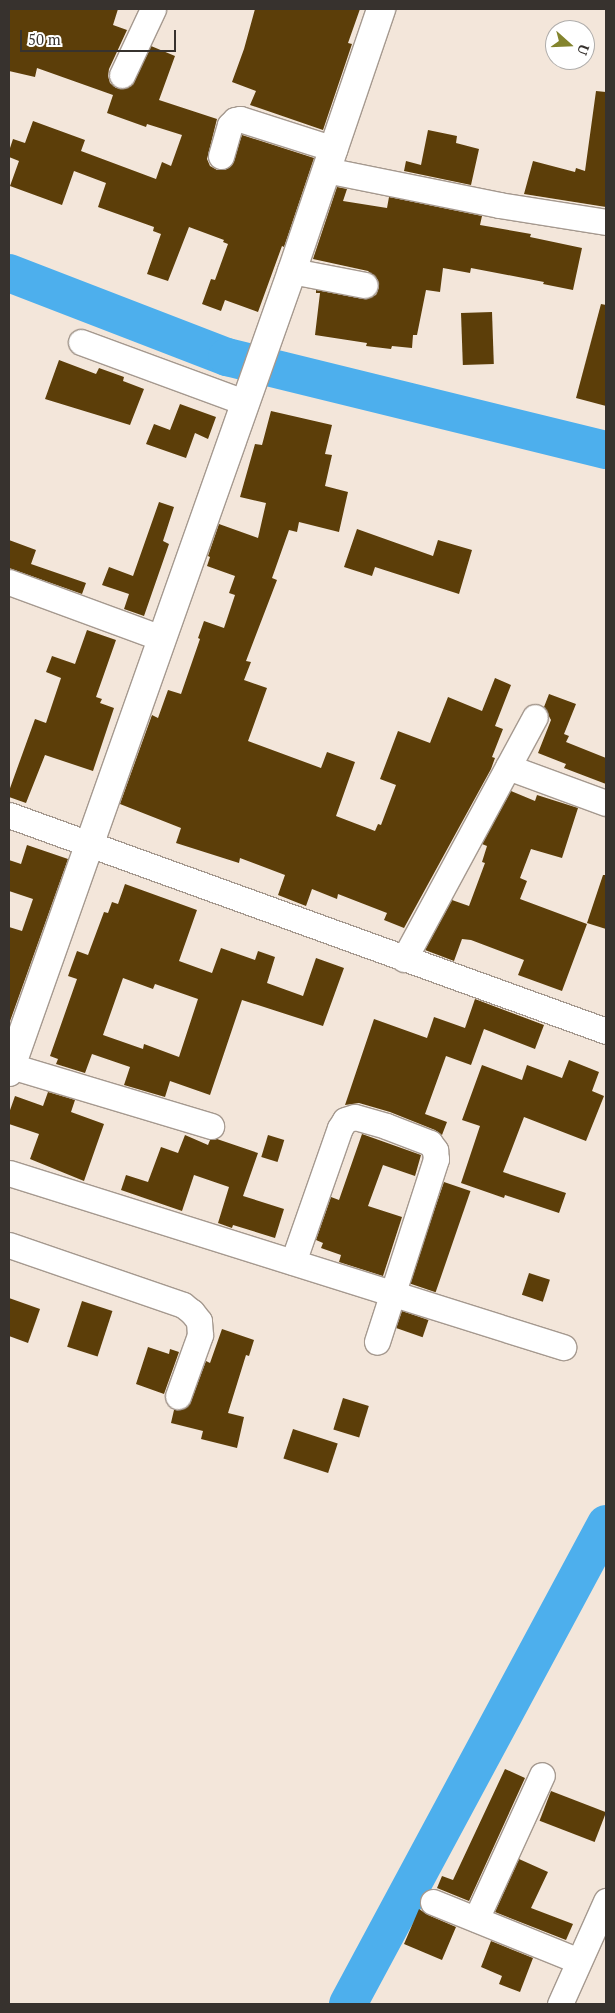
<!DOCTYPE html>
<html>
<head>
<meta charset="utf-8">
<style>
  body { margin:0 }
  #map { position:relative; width:615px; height:2013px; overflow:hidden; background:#f3e6da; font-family:"PT Serif",serif }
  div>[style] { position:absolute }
  .river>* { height:38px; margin:-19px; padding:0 19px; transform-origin:19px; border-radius:19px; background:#4dafed }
  .building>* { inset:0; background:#5c3e09; transform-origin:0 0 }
  .roads { filter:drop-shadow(1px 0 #a5998f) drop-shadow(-1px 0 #a5998f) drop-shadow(0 1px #a5998f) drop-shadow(0 -1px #a5998f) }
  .minor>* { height:25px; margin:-12.5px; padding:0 12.5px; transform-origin:12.5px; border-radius:12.5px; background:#fff }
  .tertiary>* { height:28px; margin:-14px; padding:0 14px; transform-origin:14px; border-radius:14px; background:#fff }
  span { translate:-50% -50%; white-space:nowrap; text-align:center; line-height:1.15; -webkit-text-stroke:5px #fff; paint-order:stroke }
  .frame { position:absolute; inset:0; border:10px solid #37322e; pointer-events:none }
  .north { position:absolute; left:545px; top:20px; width:50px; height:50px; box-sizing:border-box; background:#fff; border:1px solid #afadab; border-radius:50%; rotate:110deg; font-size:14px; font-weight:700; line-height:20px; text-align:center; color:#37322e }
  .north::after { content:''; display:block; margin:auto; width:18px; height:22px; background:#83842d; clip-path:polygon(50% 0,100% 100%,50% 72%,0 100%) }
  .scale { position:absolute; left:20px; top:30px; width:156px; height:22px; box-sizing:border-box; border:2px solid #37322e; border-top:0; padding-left:6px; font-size:15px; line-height:18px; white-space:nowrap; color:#37322e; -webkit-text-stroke:4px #fff; paint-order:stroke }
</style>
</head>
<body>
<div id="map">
  <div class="river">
    <i style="left:9px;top:273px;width:234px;rotate:21.1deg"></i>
    <i style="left:227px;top:357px;width:390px;rotate:13.8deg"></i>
    <i style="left:348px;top:2004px;width:545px;rotate:-61.74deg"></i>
  </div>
  <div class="building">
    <i style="clip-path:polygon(9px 9px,118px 9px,113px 25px,127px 30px,109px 69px,108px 76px,110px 83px,116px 88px,124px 89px,131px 86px,151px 46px,175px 56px,159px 100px,217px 119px,207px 159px,210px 166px,217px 170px,225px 170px,231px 166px,242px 135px,314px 158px,284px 247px,282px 246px,258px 312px,225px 300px,221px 311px,202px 304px,211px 279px,215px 280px,228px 244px,223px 242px,224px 240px,189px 227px,168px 281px,147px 274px,161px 234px,153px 231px,154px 227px,98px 207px,106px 183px,74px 171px,62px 205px,10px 186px,19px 161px,9px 157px,9px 151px,13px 139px,25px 143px,33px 121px,85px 140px,81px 151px,156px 179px,162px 162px,171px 166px,182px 135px,147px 124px,146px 127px,107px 113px,113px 95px,37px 68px,35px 77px,9px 71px)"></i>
    <i style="clip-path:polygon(255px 9px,360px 9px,348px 43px,352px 44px,323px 130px,250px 105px,256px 91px,232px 82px,244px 49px)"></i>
    <i style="clip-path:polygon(596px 91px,606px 92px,606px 207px,524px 194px,533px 161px,575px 172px,576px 168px,585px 171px)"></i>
    <i style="clip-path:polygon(428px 130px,457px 136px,456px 143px,479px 149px,471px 185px,404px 171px,406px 161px,421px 165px)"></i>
    <i style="clip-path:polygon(337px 187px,347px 189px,343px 201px,387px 208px,389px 197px,482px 216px,480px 225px,531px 234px,530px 237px,582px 248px,573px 290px,543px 284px,544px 282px,471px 268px,470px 273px,443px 268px,440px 292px,426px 290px,417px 335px,413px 335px,412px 348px,392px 346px,391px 349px,366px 346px,367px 343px,315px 335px,320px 293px,316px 293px,316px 290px,363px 299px,376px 295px,379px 287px,378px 280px,368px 271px,313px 259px)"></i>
    <i style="clip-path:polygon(601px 304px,606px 305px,606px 406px,576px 398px)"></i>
    <i style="left:492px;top:312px;width:52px;height:31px;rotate:88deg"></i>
    <i style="clip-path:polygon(59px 360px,96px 374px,99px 368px,124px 377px,123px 381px,144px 389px,130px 425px,45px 399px)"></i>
    <i style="clip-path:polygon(180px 404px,216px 417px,208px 439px,195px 433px,186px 458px,146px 444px,154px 424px,170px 430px)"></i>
    <i style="clip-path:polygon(271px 411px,332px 425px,325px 454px,332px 455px,325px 486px,348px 492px,339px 532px,299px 522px,297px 532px,289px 530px,272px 578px,277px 580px,246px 661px,251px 662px,244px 680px,267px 688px,248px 741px,321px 768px,327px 752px,355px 762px,336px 816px,375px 831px,378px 824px,381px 825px,396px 785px,380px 779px,398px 731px,430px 743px,448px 697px,482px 711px,495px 678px,511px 685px,495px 726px,503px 729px,492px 757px,495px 758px,491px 769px,404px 928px,384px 920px,387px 913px,338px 894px,337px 899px,312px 889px,306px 906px,278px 895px,285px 875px,240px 858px,239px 863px,176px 843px,181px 828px,120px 804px,152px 715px,158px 718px,168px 690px,181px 694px,200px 639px,198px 638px,204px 621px,224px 628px,235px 595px,229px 593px,235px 576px,207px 566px,210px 557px,208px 556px,219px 524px,258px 538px,266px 503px,240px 497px,255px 444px,262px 445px)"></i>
    <i style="clip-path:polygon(159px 502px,174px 507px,163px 541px,169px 544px,144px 616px,124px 609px,129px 594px,102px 585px,109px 567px,133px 576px)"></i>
    <i style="clip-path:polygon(357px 529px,433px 556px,438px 540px,472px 550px,459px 594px,375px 567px,372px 576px,344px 567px)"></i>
    <i style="clip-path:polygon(9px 540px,36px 550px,31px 564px,86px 583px,82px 594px,9px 568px)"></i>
    <i style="clip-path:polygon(87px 630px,116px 640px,96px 697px,102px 699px,100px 703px,114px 708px,93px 771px,45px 755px,26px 803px,9px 797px,9px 791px,35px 719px,46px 723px,61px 678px,46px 672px,52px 656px,75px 664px)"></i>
    <i style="clip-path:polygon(549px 694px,576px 704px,564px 734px,569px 736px,566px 742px,606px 758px,606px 784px,564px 768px,566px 764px,538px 753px,551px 720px,544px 707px)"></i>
    <i style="clip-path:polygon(511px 791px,535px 801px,537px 795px,578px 808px,562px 858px,531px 849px,520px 878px,527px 881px,520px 899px,587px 924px,562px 991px,518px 975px,524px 960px,471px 940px,462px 939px,454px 961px,425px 950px,452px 900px,469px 906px,485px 863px,482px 862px,487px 846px,482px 844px)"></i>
    <i style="clip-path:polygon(27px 845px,68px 859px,9px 1024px,9px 927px,22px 931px,33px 899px,9px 891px,9px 860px,21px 864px)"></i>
    <i style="clip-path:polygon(603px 875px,606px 875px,606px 929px,587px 923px)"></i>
    <i style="clip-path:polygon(evenodd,125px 884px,197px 910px,179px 961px,212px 973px,221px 948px,255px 960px,258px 951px,275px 957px,267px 983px,303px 996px,316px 958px,344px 968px,323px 1026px,242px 1000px,210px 1095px,170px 1081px,165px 1097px,124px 1085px,130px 1067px,92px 1054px,85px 1073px,56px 1064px,58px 1059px,50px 1056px,77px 979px,68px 976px,77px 951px,88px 955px,104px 912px,108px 913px,112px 902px,118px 904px,125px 884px,123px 978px,153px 989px,155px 984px,198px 999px,179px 1057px,144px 1044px,143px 1049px,103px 1035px,123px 978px)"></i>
    <i style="clip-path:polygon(475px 999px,544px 1025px,535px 1049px,484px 1029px,471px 1065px,446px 1056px,425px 1114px,447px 1122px,442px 1135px,435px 1130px,390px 1112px,359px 1103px,345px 1105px,374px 1019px,427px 1038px,434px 1017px,465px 1028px)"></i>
    <i style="clip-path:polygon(569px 1060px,599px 1072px,592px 1091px,604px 1096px,586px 1141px,524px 1117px,503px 1172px,566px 1193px,559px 1213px,505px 1195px,504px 1198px,461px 1183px,480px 1126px,462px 1120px,482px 1065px,522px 1080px,527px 1065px,562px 1078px)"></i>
    <i style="clip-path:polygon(48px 1092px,75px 1100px,71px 1112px,104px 1124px,84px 1181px,30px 1159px,39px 1134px,9px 1124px,9px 1113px,15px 1096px,43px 1106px)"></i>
    <i style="clip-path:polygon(362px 1134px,421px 1155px,415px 1176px,383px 1165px,368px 1206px,402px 1217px,383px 1276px,339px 1262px,341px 1255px,321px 1248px,323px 1243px,316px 1240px,331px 1197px,339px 1200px)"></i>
    <i style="clip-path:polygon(185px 1135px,208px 1145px,210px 1140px,217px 1139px,258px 1153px,243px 1196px,284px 1209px,275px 1238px,233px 1225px,232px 1228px,218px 1223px,229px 1187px,194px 1175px,182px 1211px,121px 1190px,126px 1175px,148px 1182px,161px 1147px,178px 1153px)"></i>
    <i style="left:268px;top:1135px;width:17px;height:23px;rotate:17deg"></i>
    <i style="left:444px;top:1182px;width:28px;height:107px;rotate:19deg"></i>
    <i style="left:529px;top:1273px;width:22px;height:23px;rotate:18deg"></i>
    <i style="clip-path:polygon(9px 1298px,40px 1309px,28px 1343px,9px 1336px)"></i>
    <i style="left:82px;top:1301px;width:32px;height:48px;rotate:18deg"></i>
    <i style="left:402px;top:1311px;width:28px;height:18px;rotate:19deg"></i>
    <i style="clip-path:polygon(222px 1329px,254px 1340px,249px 1356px,246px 1355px,228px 1413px,244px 1417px,237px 1448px,201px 1439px,203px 1431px,171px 1423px,174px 1410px,187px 1407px,191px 1401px,206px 1361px,210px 1363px)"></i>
    <i style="clip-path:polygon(148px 1347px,169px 1354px,170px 1349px,179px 1352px,164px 1394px,136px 1384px)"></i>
    <i style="left:343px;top:1398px;width:27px;height:33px;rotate:17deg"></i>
    <i style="left:293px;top:1429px;width:47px;height:31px;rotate:18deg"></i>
    <i style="clip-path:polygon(505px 1769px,525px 1778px,469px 1901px,437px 1888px,442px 1876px,453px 1880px)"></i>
    <i style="left:551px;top:1791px;width:59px;height:32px;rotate:21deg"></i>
    <i style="clip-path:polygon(519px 1859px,548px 1872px,531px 1908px,573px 1924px,566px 1940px,495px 1912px)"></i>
    <i style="clip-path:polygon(419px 1909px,428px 1915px,456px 1927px,442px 1960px,404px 1944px)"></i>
    <i style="clip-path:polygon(491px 1941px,533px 1958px,520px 1992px,499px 1984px,502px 1976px,481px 1967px)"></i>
  </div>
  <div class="roads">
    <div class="minor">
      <i style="left:122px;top:75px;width:73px;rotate:-64.8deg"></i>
      <i style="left:221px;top:156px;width:32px;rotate:-74deg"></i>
      <i style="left:230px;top:125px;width:7px;rotate:-45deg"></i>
      <i style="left:235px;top:120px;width:5px;rotate:-11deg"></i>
      <i style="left:240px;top:119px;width:99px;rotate:17.7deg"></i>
      <i style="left:326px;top:170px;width:177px;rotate:11.4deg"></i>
      <i style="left:499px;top:205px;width:108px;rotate:9deg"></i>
      <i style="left:292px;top:271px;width:74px;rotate:10.9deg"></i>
      <i style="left:81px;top:342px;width:174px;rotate:20.2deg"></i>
      <i style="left:9px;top:582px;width:162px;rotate:20.2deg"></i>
      <i style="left:508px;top:767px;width:104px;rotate:20.2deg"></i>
      <i style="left:9px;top:815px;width:635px;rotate:19.89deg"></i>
      <i style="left:404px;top:959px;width:275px;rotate:-61.6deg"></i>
      <i style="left:11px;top:1066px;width:209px;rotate:16.7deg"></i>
      <i style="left:9px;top:1173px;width:581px;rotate:17.44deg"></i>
      <i style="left:9px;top:1245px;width:184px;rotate:19deg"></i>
      <i style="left:183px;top:1305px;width:11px;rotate:38deg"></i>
      <i style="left:192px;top:1312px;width:11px;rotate:52deg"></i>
      <i style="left:199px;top:1321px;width:14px;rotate:86deg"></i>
      <i style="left:200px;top:1335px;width:65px;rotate:109.8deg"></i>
      <i style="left:293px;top:1262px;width:142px;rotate:-70.7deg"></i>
      <i style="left:340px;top:1128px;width:9px;rotate:-58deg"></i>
      <i style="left:345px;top:1120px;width:10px;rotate:-17deg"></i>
      <i style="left:355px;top:1117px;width:32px;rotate:16deg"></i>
      <i style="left:386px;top:1126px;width:47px;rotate:21.1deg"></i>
      <i style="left:430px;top:1143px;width:9px;rotate:54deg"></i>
      <i style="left:435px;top:1150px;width:9px;rotate:84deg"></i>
      <i style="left:436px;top:1159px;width:192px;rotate:107.9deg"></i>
      <i style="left:433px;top:1902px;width:157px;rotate:22deg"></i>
      <i style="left:476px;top:1919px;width:158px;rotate:-65.4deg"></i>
      <i style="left:560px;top:2004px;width:113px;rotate:-65.9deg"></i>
    </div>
    <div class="tertiary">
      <i style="left:9px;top:1072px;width:850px;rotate:-70.54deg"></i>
      <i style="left:292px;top:271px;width:277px;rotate:-71.2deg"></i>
    </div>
  </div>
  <div class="frame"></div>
  <div class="north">U</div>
  <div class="scale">50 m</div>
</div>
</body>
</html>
